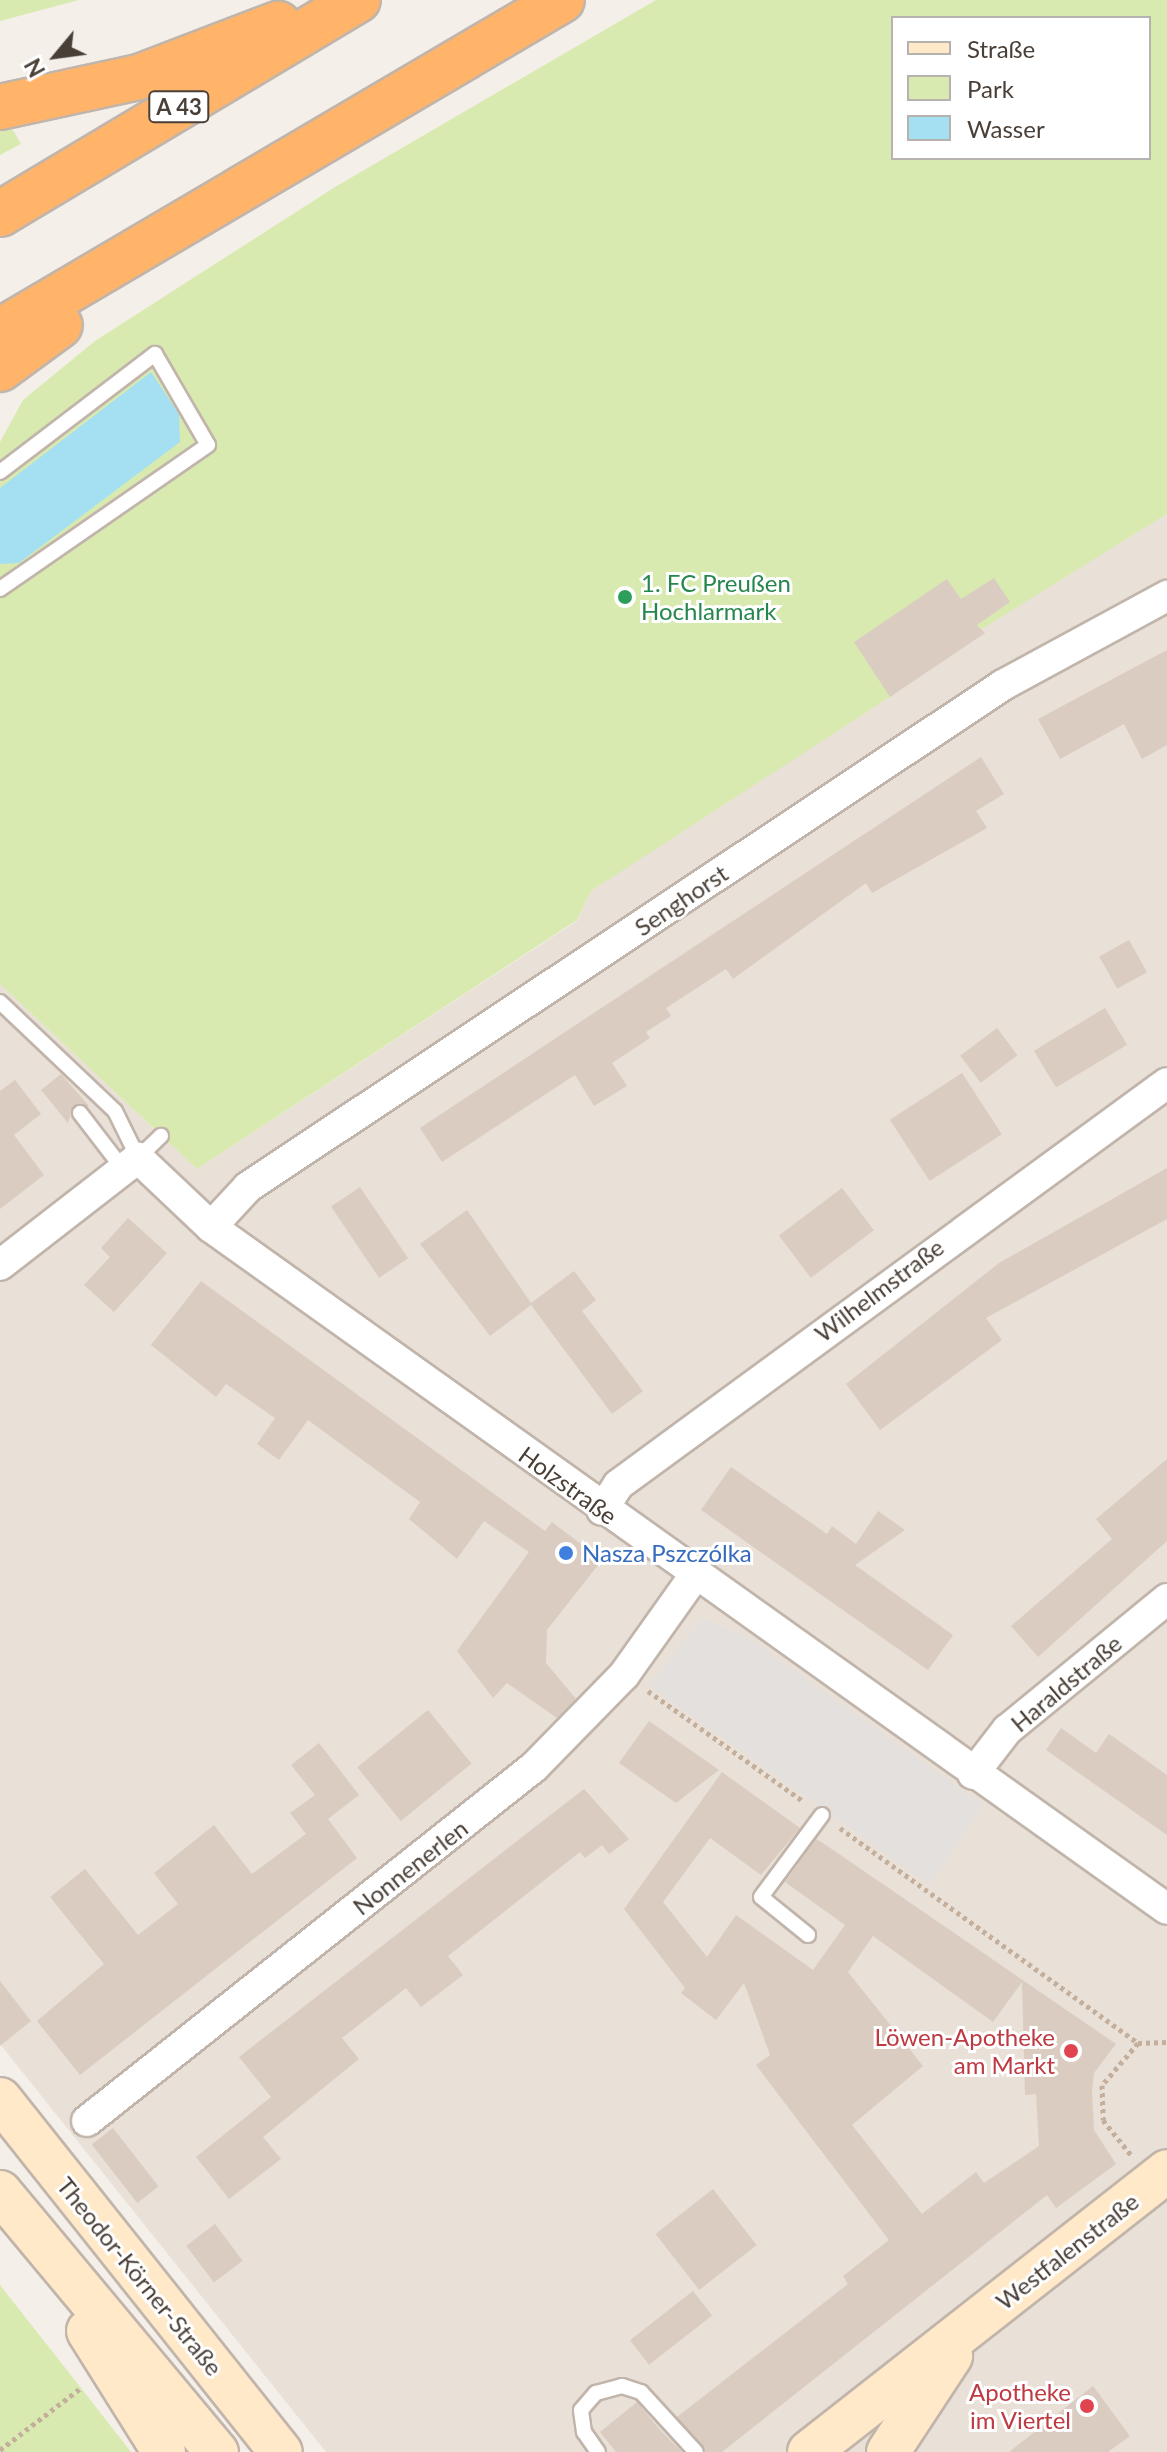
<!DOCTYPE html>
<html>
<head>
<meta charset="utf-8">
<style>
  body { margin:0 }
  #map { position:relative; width:1167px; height:2452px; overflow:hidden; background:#f5efe9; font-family:Lato,sans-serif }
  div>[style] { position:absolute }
  .residential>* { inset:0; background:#e9e0d7 }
  .green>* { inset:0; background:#d9eab1 }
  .parking>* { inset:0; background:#e3e0de }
  .water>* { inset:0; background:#a4dff2 }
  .building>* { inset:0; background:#daccc1; transform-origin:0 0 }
  .path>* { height:5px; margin-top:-2.5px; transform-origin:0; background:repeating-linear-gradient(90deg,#c3af9c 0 4px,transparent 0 8px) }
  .roads { filter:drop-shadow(2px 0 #c1b5ab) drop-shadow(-2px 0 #c1b5ab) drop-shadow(0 2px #c1b5ab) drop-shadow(0 -2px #c1b5ab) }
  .lane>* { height:14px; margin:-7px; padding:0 7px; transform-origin:7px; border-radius:7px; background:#fff }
  .street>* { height:30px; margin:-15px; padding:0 15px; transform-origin:15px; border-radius:15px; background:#fff }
  .secondary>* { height:42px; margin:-21px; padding:0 21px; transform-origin:21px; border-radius:21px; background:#ffe9c9 }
  .highway>* { height:44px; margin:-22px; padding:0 22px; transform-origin:22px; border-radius:22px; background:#ffb46a }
  .dots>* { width:22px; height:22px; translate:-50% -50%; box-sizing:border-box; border:4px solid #fff; border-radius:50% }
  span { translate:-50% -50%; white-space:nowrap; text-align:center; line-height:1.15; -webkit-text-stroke:6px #fff; paint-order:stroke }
  .shield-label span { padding:2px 6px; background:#fff; border:2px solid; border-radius:6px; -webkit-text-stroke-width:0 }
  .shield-label { font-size:22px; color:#493f37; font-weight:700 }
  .leisure-label { font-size:24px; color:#27864d }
  .left { translate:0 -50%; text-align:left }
  .street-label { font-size:24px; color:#493f37 }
  .shop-label { font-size:24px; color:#366cbe }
  .health-label { font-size:24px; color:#be3a42 }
  .right { translate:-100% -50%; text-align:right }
  .legend { position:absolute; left:891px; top:16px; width:260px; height:144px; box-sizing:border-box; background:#fff; border:2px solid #b6b2af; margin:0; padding:10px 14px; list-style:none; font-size:24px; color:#493f37 }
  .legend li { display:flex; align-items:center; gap:16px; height:40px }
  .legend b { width:40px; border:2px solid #b6b2af }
  .north { position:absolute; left:16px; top:16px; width:80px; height:80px; -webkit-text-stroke:6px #fff; paint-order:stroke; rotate:241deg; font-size:22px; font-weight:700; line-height:32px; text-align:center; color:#493f37 }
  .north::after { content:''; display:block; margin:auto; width:28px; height:36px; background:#493f37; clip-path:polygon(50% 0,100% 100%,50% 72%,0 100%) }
</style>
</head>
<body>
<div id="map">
  <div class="residential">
    <i style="clip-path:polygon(1167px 514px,1167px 2452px,326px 2452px,0 2044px,0 984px,197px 1169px,577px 921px,591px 891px,981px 629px)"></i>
  </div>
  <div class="green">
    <i style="clip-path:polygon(0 0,79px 0,0 21px)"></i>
    <i style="clip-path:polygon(evenodd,656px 0,1167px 0,1167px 514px,982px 629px,890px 697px,591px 891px,577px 920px,197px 1169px,0 984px,0 442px,23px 400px,95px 341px,335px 187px,656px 0,893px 18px,1149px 18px,1149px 158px,893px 158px,893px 18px)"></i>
    <i style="clip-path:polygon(0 130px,13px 130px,21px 144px,0 155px)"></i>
    <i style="clip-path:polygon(0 2285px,81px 2388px,131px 2452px,0 2452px)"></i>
  </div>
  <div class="parking">
    <i style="clip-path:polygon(702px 1618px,749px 1639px,983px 1805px,930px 1885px,650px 1686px)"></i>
  </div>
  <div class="water">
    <i style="clip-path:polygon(151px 372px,179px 414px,180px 442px,19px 563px,0 564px,0 488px)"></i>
  </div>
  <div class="building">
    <i style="clip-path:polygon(994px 578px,1010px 602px,977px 625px,985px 633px,890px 697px,854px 642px,947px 579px,961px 599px)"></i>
    <i style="clip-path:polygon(1167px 650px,1167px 745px,1142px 759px,1124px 724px,1060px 759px,1038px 719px)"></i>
    <i style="clip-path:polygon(981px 757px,1004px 794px,976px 811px,987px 828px,872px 893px,866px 883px,733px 979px,726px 969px,666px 1008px,671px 1016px,646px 1032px,650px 1038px,612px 1063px,627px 1086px,594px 1106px,575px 1075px,442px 1162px,420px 1128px)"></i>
    <i style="left:1129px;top:940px;width:37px;height:34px;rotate:61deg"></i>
    <i style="left:1105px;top:1008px;width:43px;height:83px;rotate:59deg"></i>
    <i style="left:997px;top:1028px;width:34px;height:46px;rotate:53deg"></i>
    <i style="left:962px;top:1073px;width:73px;height:86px;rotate:57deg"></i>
    <i style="clip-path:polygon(61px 1074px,89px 1106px,73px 1106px,68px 1123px,41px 1090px)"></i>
    <i style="clip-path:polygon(15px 1080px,41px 1114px,14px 1135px,44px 1175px,0 1209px,0 1091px)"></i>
    <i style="clip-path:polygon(1167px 1168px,1167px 1219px,986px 1318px,1002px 1340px,880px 1430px,846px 1384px,999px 1263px)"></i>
    <i style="left:360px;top:1187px;width:86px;height:35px;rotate:56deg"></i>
    <i style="left:842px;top:1188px;width:53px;height:79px;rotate:53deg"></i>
    <i style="clip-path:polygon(467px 1210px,531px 1303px,574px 1271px,596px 1300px,582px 1311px,643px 1391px,612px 1414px,531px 1305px,490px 1336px,420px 1244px)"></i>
    <i style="clip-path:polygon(128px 1218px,167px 1253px,114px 1312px,84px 1285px,110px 1257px,101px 1248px)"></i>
    <i style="clip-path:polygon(201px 1281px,545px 1531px,552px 1522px,602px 1560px,547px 1630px,546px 1663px,576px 1699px,557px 1718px,507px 1683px,493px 1698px,457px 1651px,529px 1552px,484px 1521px,457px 1559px,409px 1519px,420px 1502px,308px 1420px,279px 1460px,257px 1444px,275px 1418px,226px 1384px,216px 1397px,151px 1345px)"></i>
    <i style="clip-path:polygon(1167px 1459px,1167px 1541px,1038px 1657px,1011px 1626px,1112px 1539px,1096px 1519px)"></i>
    <i style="clip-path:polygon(731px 1467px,827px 1534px,832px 1526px,856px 1544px,878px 1511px,905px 1530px,855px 1565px,953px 1635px,928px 1670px,701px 1510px)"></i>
    <i style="left:428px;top:1710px;width:69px;height:91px;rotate:51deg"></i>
    <i style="clip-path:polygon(649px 1721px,719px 1770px,676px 1803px,619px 1763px)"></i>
    <i style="clip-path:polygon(1061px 1728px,1096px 1753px,1109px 1734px,1167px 1775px,1167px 1835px,1046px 1750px)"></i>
    <i style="clip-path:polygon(319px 1743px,359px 1795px,328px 1819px,357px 1858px,80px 2075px,37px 2021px,104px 1964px,50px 1897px,85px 1869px,138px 1935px,178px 1904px,154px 1873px,214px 1825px,252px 1874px,306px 1834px,290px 1813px,315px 1795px,291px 1765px)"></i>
    <i style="clip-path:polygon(evenodd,722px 1772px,800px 1828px,761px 1875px,710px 1838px,663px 1902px,707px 1957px,736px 1915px,813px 1970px,845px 1925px,785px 1882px,816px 1839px,823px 1843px,1116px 2044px,1094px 2073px,1092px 2092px,1094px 2130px,1116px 2164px,1056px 2208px,1047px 2195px,722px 2452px,706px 2452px,677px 2417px,848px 2284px,843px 2276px,889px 2240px,756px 2065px,770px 2055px,744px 1983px,716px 2020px,681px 1993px,685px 1988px,624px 1909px,722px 1772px,873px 1936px,993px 2022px,1022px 1982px,1025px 2095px,1036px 2094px,1039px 2146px,984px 2183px,976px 2172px,922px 2214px,852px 2125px,923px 2066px,848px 1972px,873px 1936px)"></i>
    <i style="clip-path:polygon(584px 1789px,629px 1839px,609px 1854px,602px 1845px,585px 1858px,580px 1852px,448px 1956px,463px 1975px,421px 2007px,406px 1988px,342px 2038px,359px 2059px,263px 2137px,281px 2159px,229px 2199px,196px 2157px,271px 2097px,239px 2057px)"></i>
    <i style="clip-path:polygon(0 1981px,31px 2021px,0 2046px)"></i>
    <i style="left:113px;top:2128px;width:74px;height:27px;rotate:52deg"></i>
    <i style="left:713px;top:2189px;width:71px;height:73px;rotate:52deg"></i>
    <i style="left:215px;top:2224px;width:46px;height:36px;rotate:53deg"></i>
    <i style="left:693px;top:2291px;width:31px;height:80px;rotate:52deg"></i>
    <i style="clip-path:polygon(1093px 2386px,1130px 2436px,1108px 2452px,1009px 2452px)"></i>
    <i style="clip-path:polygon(637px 2402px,660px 2430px,682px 2452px,616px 2452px,600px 2432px)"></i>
  </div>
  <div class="path">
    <i style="left:648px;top:1691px;width:190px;rotate:35.4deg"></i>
    <i style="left:840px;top:1828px;width:367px;rotate:35.8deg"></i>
    <i style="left:1138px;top:2043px;width:55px;rotate:130.6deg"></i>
    <i style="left:1102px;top:2085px;width:35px;rotate:88deg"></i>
    <i style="left:1103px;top:2120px;width:45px;rotate:51.3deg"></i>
    <i style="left:1138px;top:2043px;width:29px;rotate:-2deg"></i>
    <i style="left:0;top:2450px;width:103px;rotate:-37.5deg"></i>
  </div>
  <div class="roads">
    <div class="lane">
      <i style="left:0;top:472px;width:195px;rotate:-37.3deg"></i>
      <i style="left:155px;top:354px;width:105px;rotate:59.8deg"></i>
      <i style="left:208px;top:445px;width:253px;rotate:145.3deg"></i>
      <i style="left:0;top:1002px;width:158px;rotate:43.5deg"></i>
      <i style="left:115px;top:1111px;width:52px;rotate:63.9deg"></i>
      <i style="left:138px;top:1158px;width:32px;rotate:-44deg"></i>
      <i style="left:80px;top:1113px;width:71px;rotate:52.5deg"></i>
      <i style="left:808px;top:1935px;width:60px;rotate:-141deg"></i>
      <i style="left:761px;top:1897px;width:102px;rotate:-53.4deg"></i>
      <i style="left:598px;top:2452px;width:24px;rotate:-125deg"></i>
      <i style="left:584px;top:2432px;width:22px;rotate:-98deg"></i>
      <i style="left:581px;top:2410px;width:23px;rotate:-49deg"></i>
      <i style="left:596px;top:2393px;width:27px;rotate:-15deg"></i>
      <i style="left:622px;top:2386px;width:20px;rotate:18deg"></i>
      <i style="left:641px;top:2392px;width:81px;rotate:47.5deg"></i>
    </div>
    <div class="street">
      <i style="left:211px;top:1227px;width:54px;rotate:-47.2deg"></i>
      <i style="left:248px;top:1187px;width:907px;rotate:-33.62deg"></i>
      <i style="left:1003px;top:685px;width:187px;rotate:-28.5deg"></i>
      <i style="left:0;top:1265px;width:175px;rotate:-37.8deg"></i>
      <i style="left:138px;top:1158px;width:100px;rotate:43.4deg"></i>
      <i style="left:211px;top:1227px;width:1174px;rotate:35.5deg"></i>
      <i style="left:602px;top:1510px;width:30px;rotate:-57deg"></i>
      <i style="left:618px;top:1485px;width:680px;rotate:-36.21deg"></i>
      <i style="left:973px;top:1774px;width:56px;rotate:-52.3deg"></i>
      <i style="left:1007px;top:1730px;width:207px;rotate:-39.3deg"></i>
      <i style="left:87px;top:2121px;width:570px;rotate:-38.38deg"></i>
      <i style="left:534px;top:1767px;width:129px;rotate:-45.6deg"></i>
      <i style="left:624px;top:1675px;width:123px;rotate:-54.6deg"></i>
    </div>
    <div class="secondary">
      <i style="left:0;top:2099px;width:451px;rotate:51.5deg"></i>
      <i style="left:0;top:2192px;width:339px;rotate:50.2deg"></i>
      <i style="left:88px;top:2331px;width:143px;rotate:57.9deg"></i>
      <i style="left:809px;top:2452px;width:455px;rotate:-38.1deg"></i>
      <i style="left:888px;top:2452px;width:115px;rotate:-56.7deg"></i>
    </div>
    <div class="highway">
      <i style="left:0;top:107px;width:142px;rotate:-12.2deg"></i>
      <i style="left:139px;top:77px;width:149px;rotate:-20.9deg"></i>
      <i style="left:0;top:214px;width:417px;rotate:-30.9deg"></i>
      <i style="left:0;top:331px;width:652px;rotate:-30.5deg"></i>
      <i style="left:0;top:369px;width:74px;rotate:-36.3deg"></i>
    </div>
  </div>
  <div class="dots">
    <i style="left:625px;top:597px;background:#2e9e5b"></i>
    <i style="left:566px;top:1553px;background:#3f7fe0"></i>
    <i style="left:1071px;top:2051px;background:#e0444e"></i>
    <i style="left:1087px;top:2406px;background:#e0444e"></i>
  </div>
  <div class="shield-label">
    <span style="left:179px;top:107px">A 43</span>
  </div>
  <div class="leisure-label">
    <span class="left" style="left:641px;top:597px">1. FC Preußen<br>Hochlarmark</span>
  </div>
  <div class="street-label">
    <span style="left:681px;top:900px;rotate:-34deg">Senghorst</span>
    <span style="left:879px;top:1290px;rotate:-37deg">Wilhelmstraße</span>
    <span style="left:568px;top:1485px;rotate:36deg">Holzstraße</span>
    <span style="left:1066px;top:1683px;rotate:-40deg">Haraldstraße</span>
    <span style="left:410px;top:1867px;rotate:-38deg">Nonnenerlen</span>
    <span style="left:1067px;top:2251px;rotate:-38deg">Westfalenstraße</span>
    <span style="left:140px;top:2276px;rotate:51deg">Theodor-Körner-Straße</span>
  </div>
  <div class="shop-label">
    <span class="left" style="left:582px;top:1553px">Nasza Pszczólka</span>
  </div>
  <div class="health-label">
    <span class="right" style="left:1055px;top:2051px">Löwen-Apotheke<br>am Markt</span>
    <span class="right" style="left:1071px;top:2406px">Apotheke<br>im Viertel</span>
  </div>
  <ul class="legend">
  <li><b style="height:10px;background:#ffe9c9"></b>Straße</li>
  <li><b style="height:22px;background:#d9eab1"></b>Park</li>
  <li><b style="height:22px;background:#a4dff2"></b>Wasser</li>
  </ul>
  <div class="north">N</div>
</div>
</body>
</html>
